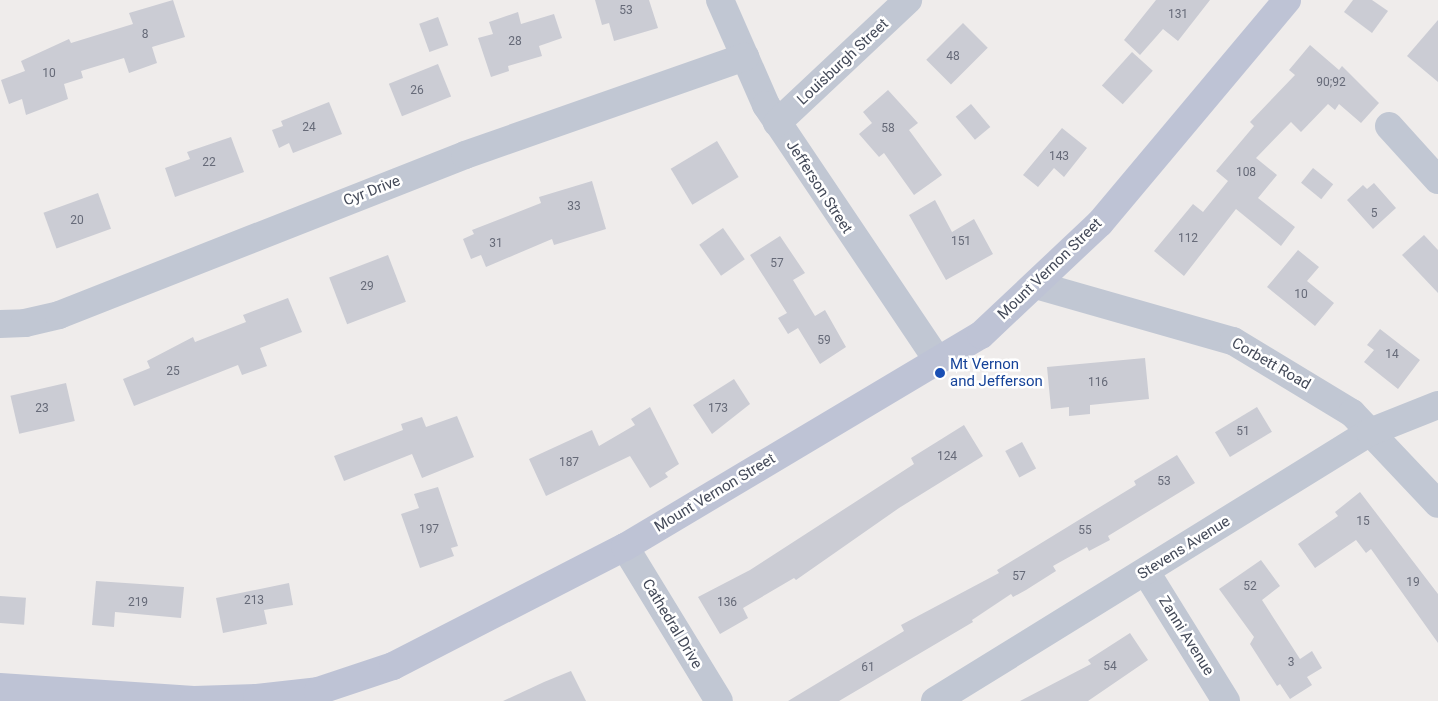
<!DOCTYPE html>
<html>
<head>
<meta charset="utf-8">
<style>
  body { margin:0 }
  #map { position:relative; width:1438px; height:701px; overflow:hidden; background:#efeceb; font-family:Roboto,sans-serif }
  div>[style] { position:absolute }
  .building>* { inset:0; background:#cbccd4; transform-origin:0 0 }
  .street>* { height:28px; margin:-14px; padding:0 14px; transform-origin:14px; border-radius:14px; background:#c1c7d3 }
  .secondary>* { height:28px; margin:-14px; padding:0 14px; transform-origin:14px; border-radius:14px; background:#bec3d5 }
  .dots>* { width:14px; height:14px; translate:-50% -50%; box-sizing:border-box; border:2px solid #fff; border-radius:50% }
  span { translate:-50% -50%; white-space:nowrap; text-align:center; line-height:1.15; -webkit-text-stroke:5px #fff; paint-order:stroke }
  .number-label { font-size:12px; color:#666a78 }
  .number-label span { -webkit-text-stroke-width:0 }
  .street-label { font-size:15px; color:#444a59 }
  .transit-label { font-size:15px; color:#164399 }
  .left { translate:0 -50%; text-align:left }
</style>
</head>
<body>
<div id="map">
  <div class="building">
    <i style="clip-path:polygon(173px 0,185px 37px,152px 47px,157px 63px,129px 73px,124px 58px,81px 71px,83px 78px,64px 84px,68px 99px,26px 115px,22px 99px,9px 104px,1px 80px,25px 71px,21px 61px,69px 39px,71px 43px,133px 24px,129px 13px)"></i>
    <i style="clip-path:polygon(595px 0,649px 0,658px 28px,614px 41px,609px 23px,602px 25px)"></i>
    <i style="clip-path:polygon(1156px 0,1210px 0,1178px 41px,1163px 29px,1140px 55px,1124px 40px)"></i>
    <i style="clip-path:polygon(1353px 0,1372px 0,1388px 11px,1372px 33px,1344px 12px)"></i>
    <i style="clip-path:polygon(518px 12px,521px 24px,554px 14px,562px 38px,539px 46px,542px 56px,508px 66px,509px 71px,491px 77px,478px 38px,493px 34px,489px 22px)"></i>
    <i style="left:438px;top:17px;width:30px;height:20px;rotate:70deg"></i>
    <i style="clip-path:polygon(1438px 20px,1438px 82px,1407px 56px)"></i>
    <i style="left:963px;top:23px;width:35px;height:52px;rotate:45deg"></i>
    <i style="clip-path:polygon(1310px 45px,1339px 70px,1342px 66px,1379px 103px,1361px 123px,1339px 104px,1335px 110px,1328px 104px,1301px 132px,1291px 122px,1256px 158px,1277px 175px,1258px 198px,1295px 227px,1281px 246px,1236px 209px,1184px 276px,1154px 251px,1193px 204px,1203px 212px,1228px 181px,1216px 171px,1254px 126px,1250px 122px,1295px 75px,1289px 70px)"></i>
    <i style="left:1132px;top:52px;width:28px;height:45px;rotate:42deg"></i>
    <i style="left:438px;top:64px;width:35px;height:53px;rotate:68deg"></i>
    <i style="clip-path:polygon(888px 90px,918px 123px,909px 130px,942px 175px,914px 195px,884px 153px,879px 157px,859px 134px,872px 123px,863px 112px)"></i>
    <i style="clip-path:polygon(329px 102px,342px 134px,293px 153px,289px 143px,279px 148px,272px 130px,283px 126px,281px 121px)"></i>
    <i style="left:971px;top:104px;width:30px;height:20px;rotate:50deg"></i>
    <i style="clip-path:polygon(1062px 128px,1087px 148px,1064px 177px,1054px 168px,1038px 187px,1023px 175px)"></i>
    <i style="clip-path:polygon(231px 137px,244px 172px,175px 197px,165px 168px,190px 159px,187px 152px)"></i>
    <i style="left:717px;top:141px;width:42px;height:54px;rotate:59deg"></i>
    <i style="left:1313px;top:168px;width:26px;height:19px;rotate:39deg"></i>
    <i style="clip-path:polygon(592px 181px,606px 229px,554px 245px,552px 239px,486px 267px,481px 255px,471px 259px,463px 239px,474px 234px,472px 230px,541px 203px,539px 197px)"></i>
    <i style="clip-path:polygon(1374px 183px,1396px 208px,1373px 229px,1347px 200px,1363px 185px,1367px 189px)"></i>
    <i style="left:98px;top:193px;width:38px;height:58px;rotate:70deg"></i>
    <i style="clip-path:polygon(935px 200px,952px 232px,974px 219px,993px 254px,946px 280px,909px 215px)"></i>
    <i style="left:723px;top:228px;width:38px;height:29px;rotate:55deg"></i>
    <i style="clip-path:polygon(1424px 235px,1438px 250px,1438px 293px,1402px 255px)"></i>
    <i style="clip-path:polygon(780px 236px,805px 273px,793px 280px,815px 316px,825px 310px,846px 347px,820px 364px,798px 328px,788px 334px,778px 318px,787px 313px,750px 255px)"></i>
    <i style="clip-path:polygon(1298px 250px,1319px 267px,1307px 281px,1334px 303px,1315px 326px,1267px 287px)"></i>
    <i style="left:388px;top:255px;width:50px;height:63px;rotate:69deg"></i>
    <i style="clip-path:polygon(288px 298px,302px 332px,260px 348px,267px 366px,242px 375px,238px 365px,134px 406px,123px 379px,150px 368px,147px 361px,193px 337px,195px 342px,246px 322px,243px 315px)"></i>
    <i style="clip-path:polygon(1380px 329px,1420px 360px,1398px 389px,1364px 362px,1374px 350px,1367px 345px)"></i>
    <i style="clip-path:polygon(1145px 358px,1149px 399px,1090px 405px,1090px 414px,1069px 416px,1069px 407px,1051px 409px,1047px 367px)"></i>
    <i style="clip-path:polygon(734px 379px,750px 404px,712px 434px,693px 405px)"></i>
    <i style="left:66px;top:383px;width:39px;height:57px;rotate:77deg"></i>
    <i style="clip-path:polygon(650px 407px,679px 464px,665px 473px,668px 477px,650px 488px,630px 456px,546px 496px,529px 459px,592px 430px,599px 446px,635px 425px,631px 419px)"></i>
    <i style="left:1257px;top:407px;width:29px;height:49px;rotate:59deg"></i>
    <i style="clip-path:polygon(457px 416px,474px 457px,422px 478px,412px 454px,344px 481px,334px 456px,403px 430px,401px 424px,422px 417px,426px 427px)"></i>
    <i style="clip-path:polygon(964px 425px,983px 456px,899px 508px,796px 580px,794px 578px,743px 608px,748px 618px,720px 634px,698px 597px,750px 570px,914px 464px,911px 458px)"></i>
    <i style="left:1022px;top:442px;width:30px;height:19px;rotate:62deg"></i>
    <i style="clip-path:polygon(1177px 455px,1195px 483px,1108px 536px,1110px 540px,1089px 551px,1087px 547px,1053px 566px,1056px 571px,1026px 590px,1013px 597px,1011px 594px,972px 620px,973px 622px,839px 701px,788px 701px,904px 631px,901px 625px,999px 573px,997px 570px,1136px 485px,1134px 481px)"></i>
    <i style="clip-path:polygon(438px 487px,458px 546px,451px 548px,454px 556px,420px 568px,401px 514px,419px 508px,414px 494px)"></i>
    <i style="clip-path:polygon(1360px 492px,1438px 594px,1438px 643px,1371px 549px,1366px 553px,1356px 540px,1315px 568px,1298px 544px,1338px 516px,1335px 512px)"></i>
    <i style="clip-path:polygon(1261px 560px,1280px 586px,1262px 600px,1300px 659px,1312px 651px,1322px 668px,1307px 677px,1312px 685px,1290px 699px,1280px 684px,1277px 686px,1250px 644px,1254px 637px,1219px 589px)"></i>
    <i style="clip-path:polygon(96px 581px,184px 587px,181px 618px,115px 612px,114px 627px,92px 625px)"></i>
    <i style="clip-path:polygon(289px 583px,293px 605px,264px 610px,267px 624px,223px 633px,216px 598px)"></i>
    <i style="left:0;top:596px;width:26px;height:27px;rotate:4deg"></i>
    <i style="clip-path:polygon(1130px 633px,1148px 660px,1088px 701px,1020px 701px,1091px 664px,1088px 660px)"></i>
    <i style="clip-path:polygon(571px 671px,586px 701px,503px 701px,544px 682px)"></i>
  </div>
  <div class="street">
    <i style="left:720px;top:0;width:115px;rotate:66.3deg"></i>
    <i style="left:766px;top:105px;width:308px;rotate:56.1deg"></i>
    <i style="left:777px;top:123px;width:180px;rotate:-43.2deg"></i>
    <i style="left:1389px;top:126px;width:73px;rotate:47.8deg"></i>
    <i style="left:1036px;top:285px;width:205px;rotate:15.9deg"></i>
    <i style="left:1233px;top:341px;width:139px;rotate:31.2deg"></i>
    <i style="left:1352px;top:413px;width:125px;rotate:46.6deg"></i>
    <i style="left:0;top:324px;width:25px;rotate:-2deg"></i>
    <i style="left:25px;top:323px;width:35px;rotate:-13deg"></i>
    <i style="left:59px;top:315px;width:436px;rotate:-21.5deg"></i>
    <i style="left:465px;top:155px;width:297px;rotate:-19.3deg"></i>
    <i style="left:625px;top:547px;width:180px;rotate:58.6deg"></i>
    <i style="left:1146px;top:572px;width:152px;rotate:58.2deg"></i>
    <i style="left:935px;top:701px;width:511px;rotate:-31.73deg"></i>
    <i style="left:1370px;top:432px;width:73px;rotate:-21.7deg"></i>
  </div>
  <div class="secondary">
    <i style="left:0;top:687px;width:194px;rotate:3.8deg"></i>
    <i style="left:194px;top:700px;width:63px;rotate:-1.8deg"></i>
    <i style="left:257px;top:698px;width:61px;rotate:-6.5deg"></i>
    <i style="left:318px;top:691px;width:79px;rotate:-18.4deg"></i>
    <i style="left:393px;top:666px;width:261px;rotate:-27.2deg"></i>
    <i style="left:625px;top:547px;width:414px;rotate:-30.8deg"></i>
    <i style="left:981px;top:335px;width:163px;rotate:-43.3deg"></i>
    <i style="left:1100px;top:223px;width:291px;rotate:-50deg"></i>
  </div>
  <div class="dots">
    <i style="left:940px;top:373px;background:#1a4fb4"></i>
  </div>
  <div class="number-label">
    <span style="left:626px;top:11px">53</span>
    <span style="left:1178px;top:15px">131</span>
    <span style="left:145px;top:35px">8</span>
    <span style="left:515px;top:42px">28</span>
    <span style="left:953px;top:57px">48</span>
    <span style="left:49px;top:74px">10</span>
    <span style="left:1331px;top:83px">90;92</span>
    <span style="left:417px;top:91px">26</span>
    <span style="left:309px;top:128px">24</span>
    <span style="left:888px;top:129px">58</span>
    <span style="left:1059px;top:157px">143</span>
    <span style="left:209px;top:163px">22</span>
    <span style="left:1246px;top:173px">108</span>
    <span style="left:574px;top:207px">33</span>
    <span style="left:1374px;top:214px">5</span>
    <span style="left:77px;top:221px">20</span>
    <span style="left:1188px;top:239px">112</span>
    <span style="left:961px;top:242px">151</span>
    <span style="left:496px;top:244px">31</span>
    <span style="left:777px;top:264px">57</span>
    <span style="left:367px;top:287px">29</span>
    <span style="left:1301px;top:295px">10</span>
    <span style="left:824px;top:341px">59</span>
    <span style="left:1392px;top:355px">14</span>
    <span style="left:173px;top:372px">25</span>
    <span style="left:1098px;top:383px">116</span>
    <span style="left:42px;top:409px">23</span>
    <span style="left:718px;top:409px">173</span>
    <span style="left:1243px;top:432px">51</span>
    <span style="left:947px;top:457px">124</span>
    <span style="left:569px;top:463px">187</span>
    <span style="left:1164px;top:482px">53</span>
    <span style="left:1363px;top:522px">15</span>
    <span style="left:429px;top:530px">197</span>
    <span style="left:1085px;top:531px">55</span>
    <span style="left:1019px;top:577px">57</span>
    <span style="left:1413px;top:583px">19</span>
    <span style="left:1250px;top:587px">52</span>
    <span style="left:254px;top:601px">213</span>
    <span style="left:138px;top:603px">219</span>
    <span style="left:727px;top:603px">136</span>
    <span style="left:1291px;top:663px">3</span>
    <span style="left:1110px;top:667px">54</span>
    <span style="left:868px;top:668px">61</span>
  </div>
  <div class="street-label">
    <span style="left:843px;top:62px;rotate:-43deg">Louisburgh Street</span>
    <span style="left:819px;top:187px;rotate:57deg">Jefferson Street</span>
    <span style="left:372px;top:191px;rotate:-21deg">Cyr Drive</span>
    <span style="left:1050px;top:269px;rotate:-44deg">Mount Vernon Street</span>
    <span style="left:1271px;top:364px;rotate:30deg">Corbett Road</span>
    <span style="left:715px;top:493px;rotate:-31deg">Mount Vernon Street</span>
    <span style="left:1184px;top:548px;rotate:-32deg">Stevens Avenue</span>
    <span style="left:672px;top:624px;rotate:59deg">Cathedral Drive</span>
    <span style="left:1186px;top:636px;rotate:58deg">Zanni Avenue</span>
  </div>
  <div class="transit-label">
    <span class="left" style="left:950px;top:373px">Mt Vernon<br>and Jefferson</span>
  </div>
</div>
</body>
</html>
